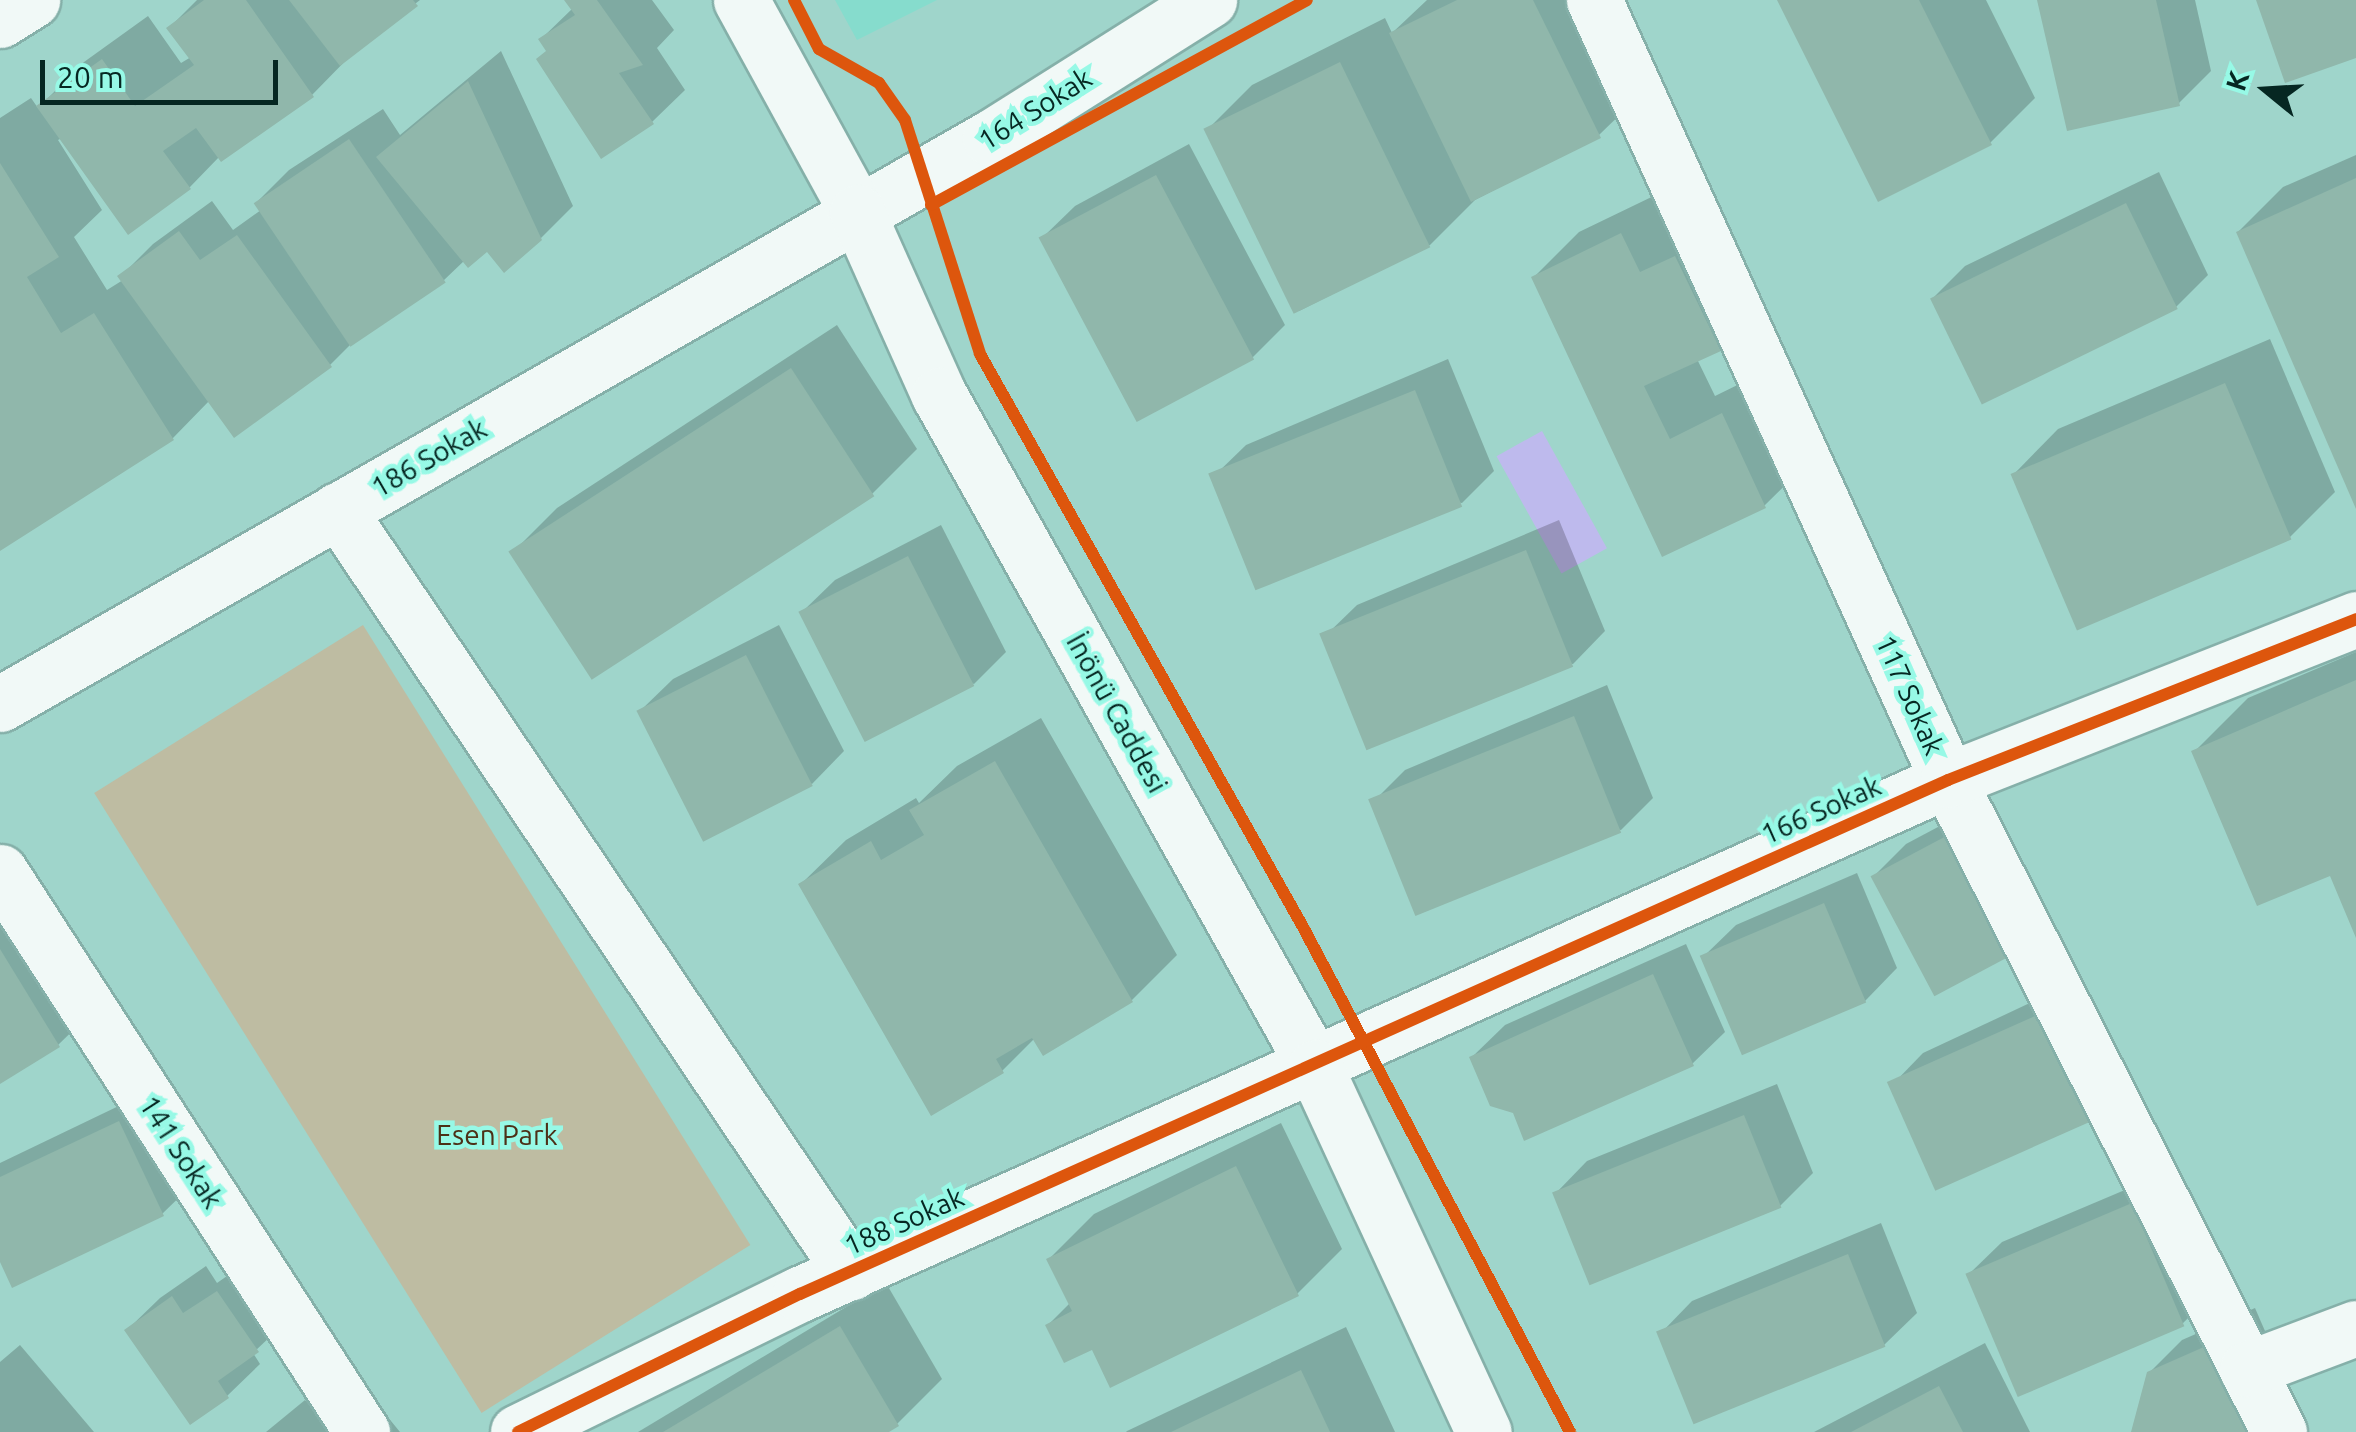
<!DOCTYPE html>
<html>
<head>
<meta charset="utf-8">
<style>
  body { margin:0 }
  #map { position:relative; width:2356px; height:1432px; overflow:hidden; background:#9fd5cb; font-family:Ubuntu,sans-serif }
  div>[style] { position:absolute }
  .built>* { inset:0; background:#86dccd }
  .green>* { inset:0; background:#bebca2; transform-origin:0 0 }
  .water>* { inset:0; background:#bebaed; transform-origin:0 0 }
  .shadow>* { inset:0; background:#0003 }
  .building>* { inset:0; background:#90b7ab; transform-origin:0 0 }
  .roads { filter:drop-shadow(2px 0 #85b0a9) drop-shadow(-2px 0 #85b0a9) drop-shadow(0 2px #85b0a9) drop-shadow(0 -2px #85b0a9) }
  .street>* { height:55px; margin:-27.5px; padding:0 27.5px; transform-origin:27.5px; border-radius:27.5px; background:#f1f9f7 }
  .secondary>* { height:55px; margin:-27.5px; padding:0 27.5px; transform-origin:27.5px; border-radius:27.5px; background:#f1f9f7 }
  .cycleway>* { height:12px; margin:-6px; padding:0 6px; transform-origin:6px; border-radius:6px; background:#dd560d }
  span { translate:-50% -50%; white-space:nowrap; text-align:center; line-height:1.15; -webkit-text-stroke:9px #97f9e6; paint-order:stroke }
  .street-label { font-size:28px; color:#062722 }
  .park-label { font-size:28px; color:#4c3017 }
  .north { position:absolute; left:2216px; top:40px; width:100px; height:100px; -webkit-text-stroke:8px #97f9e6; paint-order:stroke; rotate:288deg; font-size:28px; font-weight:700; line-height:40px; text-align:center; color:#062722 }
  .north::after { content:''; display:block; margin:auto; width:35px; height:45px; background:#062722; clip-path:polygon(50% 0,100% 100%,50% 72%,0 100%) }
  .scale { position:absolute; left:40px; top:60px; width:238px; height:45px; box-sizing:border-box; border:5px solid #062722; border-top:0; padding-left:12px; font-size:30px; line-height:35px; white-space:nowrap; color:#062722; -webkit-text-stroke:8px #97f9e6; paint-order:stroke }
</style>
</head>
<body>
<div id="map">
  <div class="built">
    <i style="clip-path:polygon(835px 0,937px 0,857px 40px)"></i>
  </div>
  <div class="green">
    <i style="left:363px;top:625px;width:731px;height:317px;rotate:58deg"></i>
  </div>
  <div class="water">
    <i style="left:1542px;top:431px;width:134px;height:52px;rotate:61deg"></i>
  </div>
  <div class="shadow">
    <i style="clip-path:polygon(197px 0,420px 0,355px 51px,312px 95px,220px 156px,190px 187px,128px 231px,62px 138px,58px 140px,102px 210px,74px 237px,107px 290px,123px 280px,121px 276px,153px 244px,212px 201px,233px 230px,261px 210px,256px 203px,289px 170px,383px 109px,400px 135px,501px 51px,573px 206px,540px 239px,487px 248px,465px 260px,443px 281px,356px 339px,330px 365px,235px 435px,210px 400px,173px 438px,0 548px,0 118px,31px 98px,38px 108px,84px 62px,148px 16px,181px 63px,191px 57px,169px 28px)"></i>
    <i style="clip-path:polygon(568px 0,652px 0,674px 30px,657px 48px,685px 90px,652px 122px,541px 39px,573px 8px)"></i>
    <i style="clip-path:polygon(1427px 0,1581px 0,1632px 103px,1599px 135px,1475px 200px,1430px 245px,1299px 311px,1207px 130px,1252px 85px,1385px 18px,1392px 33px)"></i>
    <i style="clip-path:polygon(1780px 0,1986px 0,2035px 98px,1990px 143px)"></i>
    <i style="clip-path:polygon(2040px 0,2195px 0,2211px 71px,2178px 104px)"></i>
    <i style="clip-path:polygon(1189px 144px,1285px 325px,1252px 358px,1042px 238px,1075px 206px)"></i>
    <i style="clip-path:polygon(2356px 155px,2356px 503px,2238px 232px,2283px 187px)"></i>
    <i style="clip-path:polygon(2159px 172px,2208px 275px,2176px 307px,1933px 298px,1965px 266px)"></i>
    <i style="clip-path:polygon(1666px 190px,1721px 213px,1764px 304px,1719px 349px,1697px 359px,1715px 396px,1768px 370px,1810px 461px,1765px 505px,1663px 553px,1534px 277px,1579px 232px)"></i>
    <i style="clip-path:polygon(837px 325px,917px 449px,872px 494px,512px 553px,557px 508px)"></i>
    <i style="clip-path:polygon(2270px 339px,2335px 492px,2290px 537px,2014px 474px,2058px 429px)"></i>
    <i style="clip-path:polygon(1448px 359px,1494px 471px,1462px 503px,1213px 477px,1246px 445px)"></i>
    <i style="clip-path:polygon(1559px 520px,1605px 631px,1573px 664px,1324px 637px,1357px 605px)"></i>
    <i style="clip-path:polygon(941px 525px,1006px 652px,974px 684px,802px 612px,835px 580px)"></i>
    <i style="clip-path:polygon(779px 625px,844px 751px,812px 784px,640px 711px,673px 679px)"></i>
    <i style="clip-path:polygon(2356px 652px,2356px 932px,2331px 873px,2194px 752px,2248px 698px)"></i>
    <i style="clip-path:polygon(1607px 685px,1653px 798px,1621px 830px,1372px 803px,1405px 770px)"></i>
    <i style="clip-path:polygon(1041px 718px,1177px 955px,1132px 1000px,1044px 1052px,1035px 1038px,1002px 1071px,801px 884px,846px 840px,916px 798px,919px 803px,957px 766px)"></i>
    <i style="clip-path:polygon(1983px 803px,2044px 919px,1873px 877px,1906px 844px)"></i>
    <i style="clip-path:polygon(1857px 873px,1897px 968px,1865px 1001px,1703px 957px,1736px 925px)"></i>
    <i style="clip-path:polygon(0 891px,91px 1013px,58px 1045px,0 1081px)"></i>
    <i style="clip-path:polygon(1686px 944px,1725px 1032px,1692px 1064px,1515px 1111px,1472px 1057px,1505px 1025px)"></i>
    <i style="clip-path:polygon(2077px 981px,2124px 1085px,1891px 1086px,1923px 1053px)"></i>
    <i style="clip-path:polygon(1777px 1084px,1813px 1173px,1780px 1206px,1555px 1194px,1587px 1161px)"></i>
    <i style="clip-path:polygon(152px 1090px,195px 1182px,162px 1214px,0 1256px,0 1163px)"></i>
    <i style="clip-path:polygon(1281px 1123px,1342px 1249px,1297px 1294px,1093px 1347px,1048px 1325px,1070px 1303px,1049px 1259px,1094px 1214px)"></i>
    <i style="clip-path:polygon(2165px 1173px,2215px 1292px,2182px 1324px,1969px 1274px,2002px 1242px)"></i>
    <i style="clip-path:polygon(1881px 1223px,1917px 1313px,1884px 1345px,1660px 1334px,1692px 1301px)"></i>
    <i style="clip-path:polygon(250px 1260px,290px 1318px,253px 1353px,260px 1364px,227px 1396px,127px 1330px,160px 1298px,206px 1266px,217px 1283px)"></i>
    <i style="clip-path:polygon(886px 1283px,942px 1379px,897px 1424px,884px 1432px,638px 1432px)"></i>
    <i style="clip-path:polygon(2255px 1308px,2301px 1414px,2134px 1432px,2149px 1373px,2182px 1340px)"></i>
    <i style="clip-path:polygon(1346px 1327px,1395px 1432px,1126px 1432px,1127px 1431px)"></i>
    <i style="clip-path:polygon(1985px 1343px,2030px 1432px,1814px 1432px)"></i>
    <i style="clip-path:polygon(20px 1345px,94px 1432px,0 1432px,0 1362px)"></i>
    <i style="clip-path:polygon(364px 1388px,400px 1432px,266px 1432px,305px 1400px,324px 1422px)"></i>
  </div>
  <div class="building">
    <i style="clip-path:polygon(204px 0,246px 0,314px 97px,221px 162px,196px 128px,163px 151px,191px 189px,128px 235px,36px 106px,102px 59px,135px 106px,194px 65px,166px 28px)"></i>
    <i style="clip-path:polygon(289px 0,413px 0,418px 6px,340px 66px)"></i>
    <i style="clip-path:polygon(564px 0,597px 0,643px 65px,619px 73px,654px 124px,601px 159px,536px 59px,546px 51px,538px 39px,575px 15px)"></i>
    <i style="clip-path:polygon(1457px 0,1533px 0,1601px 138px,1471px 202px,1389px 33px)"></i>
    <i style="clip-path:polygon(1777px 0,1919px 0,1992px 145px,1878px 202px)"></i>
    <i style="clip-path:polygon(2037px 0,2156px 0,2180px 106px,2067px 131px)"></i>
    <i style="clip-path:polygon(2256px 0,2356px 0,2356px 58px,2285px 83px)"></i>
    <i style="left:1340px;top:62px;width:206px;height:152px;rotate:64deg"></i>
    <i style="clip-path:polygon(468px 81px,542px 240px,504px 273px,487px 252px,468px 268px,376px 157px)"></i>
    <i style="left:349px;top:139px;width:173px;height:115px;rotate:56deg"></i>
    <i style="clip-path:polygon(0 163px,59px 257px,27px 277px,61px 333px,94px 313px,174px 440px,0 551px)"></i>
    <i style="left:1156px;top:175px;width:209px;height:133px;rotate:62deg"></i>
    <i style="clip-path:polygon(2356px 178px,2356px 509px,2236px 232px)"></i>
    <i style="left:2126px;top:203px;width:118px;height:218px;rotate:64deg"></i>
    <i style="clip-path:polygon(179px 231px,200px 260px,237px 235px,332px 367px,234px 438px,117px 276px)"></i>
    <i style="clip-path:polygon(1621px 233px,1640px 272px,1675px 256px,1721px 351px,1644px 386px,1670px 439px,1722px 413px,1766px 508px,1662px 557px,1531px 277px)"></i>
    <i style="left:791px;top:368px;width:153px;height:337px;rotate:57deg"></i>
    <i style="left:2225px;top:383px;width:170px;height:233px;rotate:67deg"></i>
    <i style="left:1415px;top:390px;width:126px;height:223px;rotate:68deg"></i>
    <i style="left:1526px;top:550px;width:126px;height:223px;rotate:68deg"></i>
    <i style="left:908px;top:556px;width:146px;height:123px;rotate:63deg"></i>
    <i style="left:746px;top:655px;width:147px;height:123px;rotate:63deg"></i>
    <i style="clip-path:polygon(2356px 680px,2356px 938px,2330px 876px,2257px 906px,2191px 751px)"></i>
    <i style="left:1574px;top:716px;width:126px;height:222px;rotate:68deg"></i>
    <i style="clip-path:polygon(995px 761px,1133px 1002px,1043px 1056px,1032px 1038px,996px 1059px,1004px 1073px,931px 1116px,798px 884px,871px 841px,881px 860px,924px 835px,909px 810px)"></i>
    <i style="left:1950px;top:834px;width:136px;height:90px;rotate:62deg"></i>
    <i style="left:1824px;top:903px;width:108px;height:135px;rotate:67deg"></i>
    <i style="clip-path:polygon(0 949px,60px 1047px,0 1084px)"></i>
    <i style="clip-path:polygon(1653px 974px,1694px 1066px,1524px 1141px,1513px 1113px,1490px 1106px,1469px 1057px)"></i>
    <i style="left:2044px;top:1012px;width:119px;height:172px;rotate:66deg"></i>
    <i style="left:1744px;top:1115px;width:100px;height:207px;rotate:68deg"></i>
    <i style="clip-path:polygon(119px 1121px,164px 1216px,12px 1288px,0 1262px,0 1177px)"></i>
    <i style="clip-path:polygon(1236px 1166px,1299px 1296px,1110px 1388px,1092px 1350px,1064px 1363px,1045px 1325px,1072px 1311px,1046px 1259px)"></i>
    <i style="left:2132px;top:1203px;width:134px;height:181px;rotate:67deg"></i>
    <i style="left:1848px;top:1254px;width:100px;height:207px;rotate:68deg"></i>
    <i style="clip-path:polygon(217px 1291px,259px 1352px,218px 1381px,229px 1398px,190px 1425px,124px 1330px,172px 1296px,183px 1313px)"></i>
    <i style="clip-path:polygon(840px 1326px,899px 1426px,889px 1432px,663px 1432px)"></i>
    <i style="clip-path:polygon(2222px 1339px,2262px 1432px,2131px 1432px,2147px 1372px)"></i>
    <i style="clip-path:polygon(1301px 1370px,1330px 1432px,1171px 1432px)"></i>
    <i style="clip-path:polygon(1939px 1386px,1963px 1432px,1851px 1432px)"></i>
  </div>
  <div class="roads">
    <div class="street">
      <i style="left:1594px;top:0;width:857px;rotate:65.59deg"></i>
      <i style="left:1948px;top:780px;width:731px;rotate:63.08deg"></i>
      <i style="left:0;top:20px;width:38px;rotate:-32deg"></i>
      <i style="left:338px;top:510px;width:919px;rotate:56.05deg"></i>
      <i style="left:0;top:704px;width:1140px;rotate:-29.76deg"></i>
      <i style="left:990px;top:138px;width:259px;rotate:-32.2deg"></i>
      <i style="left:0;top:872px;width:667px;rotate:57.12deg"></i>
      <i style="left:2247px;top:1369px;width:116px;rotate:-20.6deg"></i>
      <i style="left:518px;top:1432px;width:314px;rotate:-26.1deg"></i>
      <i style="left:800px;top:1294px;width:1258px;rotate:-24.12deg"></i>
      <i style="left:1948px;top:780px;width:439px;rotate:-21.5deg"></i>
    </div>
    <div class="secondary">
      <i style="left:741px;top:0;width:242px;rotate:61.3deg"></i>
      <i style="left:857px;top:212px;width:201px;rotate:65.9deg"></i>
      <i style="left:939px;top:395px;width:770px;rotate:60.77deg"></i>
      <i style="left:1315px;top:1067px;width:402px;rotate:65.2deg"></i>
    </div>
  </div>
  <div class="cycleway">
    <i style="left:794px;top:0;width:55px;rotate:63deg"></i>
    <i style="left:819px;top:49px;width:69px;rotate:29.5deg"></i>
    <i style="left:879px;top:83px;width:45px;rotate:54.9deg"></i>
    <i style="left:905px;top:120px;width:246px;rotate:72.2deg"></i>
    <i style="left:980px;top:354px;width:658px;rotate:60.59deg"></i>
    <i style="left:1303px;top:927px;width:571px;rotate:62.13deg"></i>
    <i style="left:931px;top:205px;width:428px;rotate:-28.6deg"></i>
    <i style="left:518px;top:1432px;width:314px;rotate:-26.1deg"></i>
    <i style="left:800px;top:1294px;width:1258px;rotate:-24.12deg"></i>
    <i style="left:1948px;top:780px;width:439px;rotate:-21.5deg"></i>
  </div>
  <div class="street-label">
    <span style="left:1035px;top:109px;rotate:-32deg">164 Sokak</span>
    <span style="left:429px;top:458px;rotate:-30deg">186 Sokak</span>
    <span style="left:1910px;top:695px;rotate:66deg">117 Sokak</span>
    <span style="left:1117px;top:713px;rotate:61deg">İnönü Caddesi</span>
    <span style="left:1821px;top:810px;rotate:-24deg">166 Sokak</span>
    <span style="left:181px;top:1152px;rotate:57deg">141 Sokak</span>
    <span style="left:904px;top:1221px;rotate:-24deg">188 Sokak</span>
  </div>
  <div class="park-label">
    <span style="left:497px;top:1135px">Esen Park</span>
  </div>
  <div class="north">K</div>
  <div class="scale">20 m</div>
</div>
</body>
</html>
